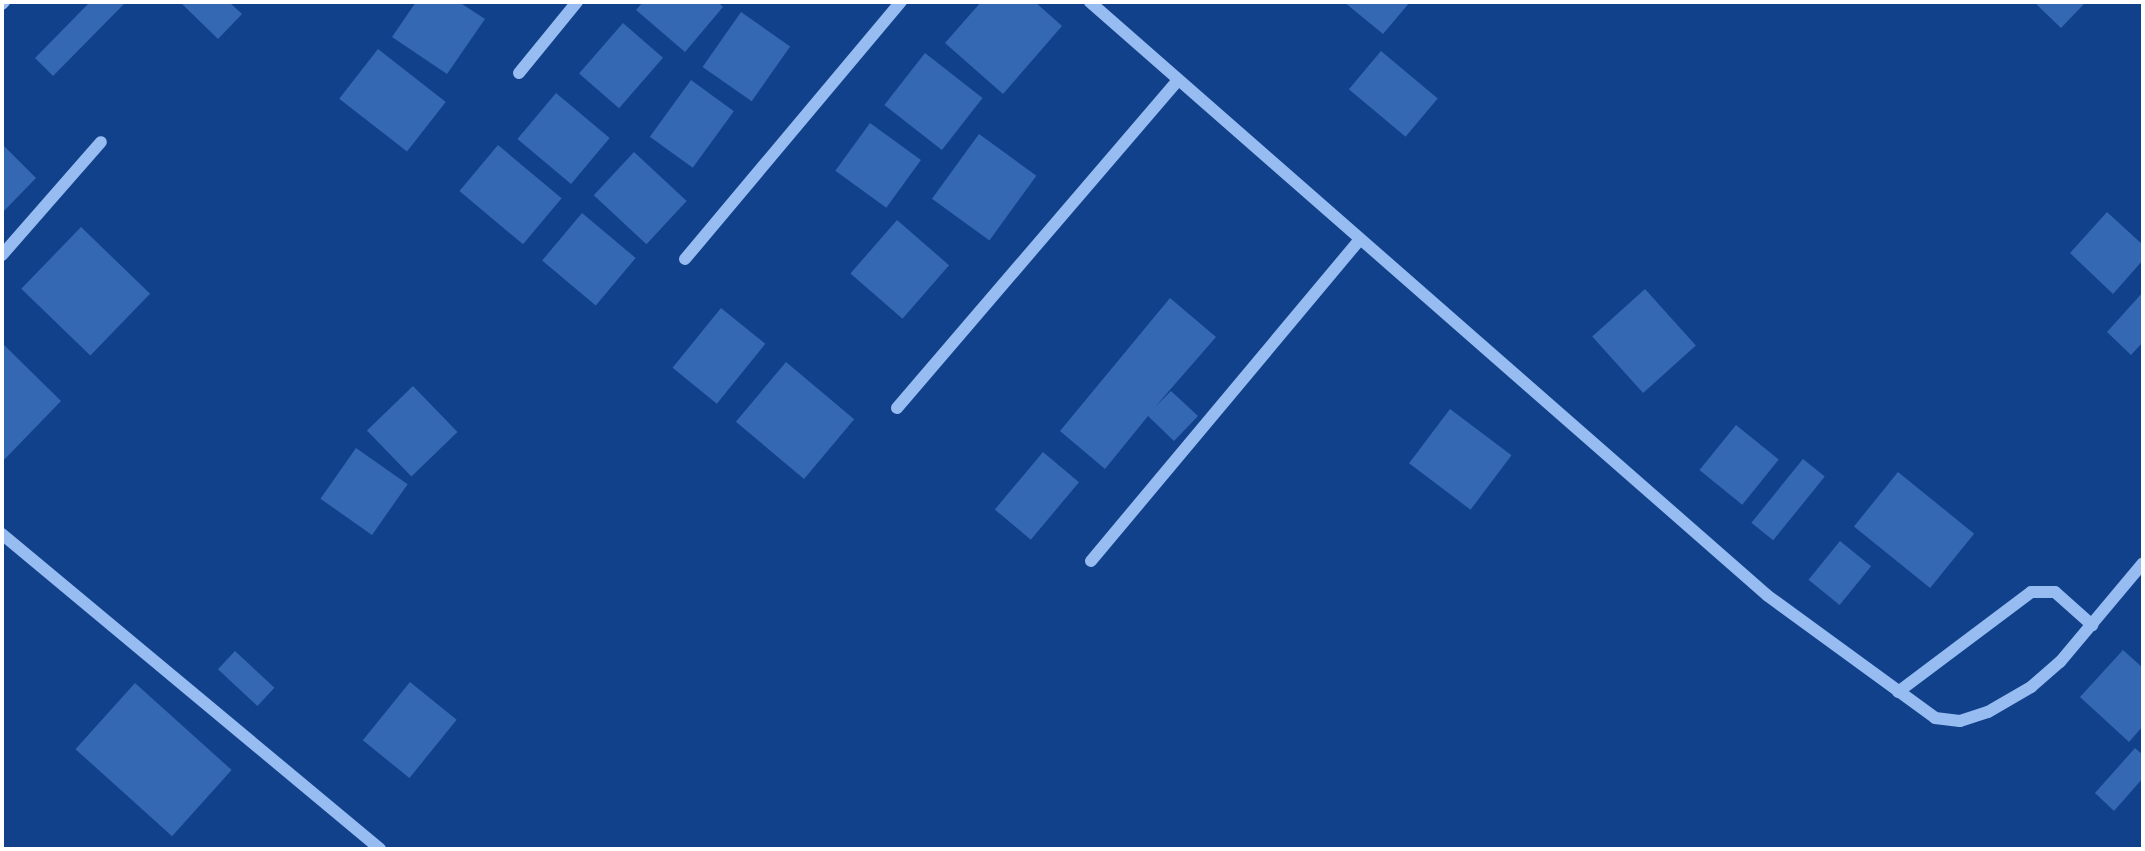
<!DOCTYPE html>
<html>
<head>
<meta charset="utf-8">
<style>
  body { margin:0 }
  #map { position:relative; width:2145px; height:851px; overflow:hidden; background:#11418a; font-family:Raleway,sans-serif }
  div>[style] { position:absolute }
  .building>* { inset:0; background:#3468b2; transform-origin:0 0 }
  .minor>* { height:12px; margin:-6px; padding:0 6px; transform-origin:6px; border-radius:6px; background:#96bcf1 }
  span { translate:-50% -50%; white-space:nowrap; text-align:center; line-height:1.15; -webkit-text-stroke:5px #11418a; paint-order:stroke }
  .frame { position:absolute; inset:0; border:4px solid #fff; pointer-events:none }
</style>
</head>
<body>
<div id="map">
  <div class="building">
    <i style="clip-path:polygon(90px 2px,126px 2px,53px 76px,35px 58px)"></i>
    <i style="clip-path:polygon(180px 2px,229px 2px,242px 14px,218px 39px)"></i>
    <i style="clip-path:polygon(416px 2px,459px 2px,485px 19px,447px 74px,392px 37px)"></i>
    <i style="clip-path:polygon(643px 2px,718px 2px,723px 7px,685px 52px,636px 10px)"></i>
    <i style="clip-path:polygon(981px 2px,1035px 2px,1062px 26px,1003px 94px,945px 43px)"></i>
    <i style="clip-path:polygon(1344px 2px,1410px 2px,1383px 34px)"></i>
    <i style="clip-path:polygon(2034px 2px,2082px 2px,2084px 4px,2061px 28px)"></i>
    <i style="left:741px;top:12px;width:60px;height:67px;rotate:35deg"></i>
    <i style="left:623px;top:23px;width:53px;height:67px;rotate:41deg"></i>
    <i style="left:378px;top:49px;width:86px;height:63px;rotate:38deg"></i>
    <i style="left:1381px;top:51px;width:74px;height:50px;rotate:40deg"></i>
    <i style="left:925px;top:53px;width:73px;height:66px;rotate:38deg"></i>
    <i style="left:691px;top:80px;width:53px;height:70px;rotate:36deg"></i>
    <i style="left:556px;top:93px;width:70px;height:60px;rotate:40deg"></i>
    <i style="left:870px;top:123px;width:63px;height:59px;rotate:36deg"></i>
    <i style="left:979px;top:134px;width:71px;height:80px;rotate:36deg"></i>
    <i style="clip-path:polygon(2px 144px,36px 178px,2px 213px)"></i>
    <i style="left:498px;top:145px;width:83px;height:60px;rotate:40deg"></i>
    <i style="left:634px;top:152px;width:72px;height:59px;rotate:43deg"></i>
    <i style="clip-path:polygon(2107px 212px,2143px 245px,2143px 260px,2113px 294px,2070px 253px)"></i>
    <i style="left:582px;top:213px;width:70px;height:62px;rotate:40deg"></i>
    <i style="left:897px;top:220px;width:69px;height:71px;rotate:41deg"></i>
    <i style="left:81px;top:227px;width:96px;height:86px;rotate:44deg"></i>
    <i style="left:1645px;top:289px;width:76px;height:71px;rotate:48deg"></i>
    <i style="clip-path:polygon(2143px 292px,2143px 342px,2131px 355px,2107px 332px)"></i>
    <i style="clip-path:polygon(1170px 298px,1216px 337px,1155px 407px,1171px 391px,1198px 416px,1174px 441px,1148px 416px,1105px 469px,1060px 431px)"></i>
    <i style="left:721px;top:308px;width:57px;height:77px;rotate:39deg"></i>
    <i style="clip-path:polygon(2px 343px,61px 401px,2px 462px)"></i>
    <i style="left:786px;top:362px;width:89px;height:78px;rotate:40deg"></i>
    <i style="left:413px;top:386px;width:64px;height:64px;rotate:46deg"></i>
    <i style="left:1450px;top:409px;width:77px;height:68px;rotate:37deg"></i>
    <i style="left:1736px;top:425px;width:55px;height:58px;rotate:39deg"></i>
    <i style="left:356px;top:448px;width:63px;height:62px;rotate:35deg"></i>
    <i style="left:1043px;top:452px;width:47px;height:75px;rotate:40deg"></i>
    <i style="left:1803px;top:459px;width:28px;height:82px;rotate:39deg"></i>
    <i style="left:1898px;top:472px;width:98px;height:70px;rotate:39deg"></i>
    <i style="left:1840px;top:541px;width:40px;height:50px;rotate:39deg"></i>
    <i style="clip-path:polygon(2123px 650px,2143px 668px,2143px 726px,2129px 742px,2080px 697px)"></i>
    <i style="left:235px;top:651px;width:54px;height:25px;rotate:43deg"></i>
    <i style="left:410px;top:682px;width:60px;height:75px;rotate:39deg"></i>
    <i style="left:135px;top:683px;width:130px;height:89px;rotate:42deg"></i>
    <i style="clip-path:polygon(2135px 748px,2143px 755px,2143px 778px,2114px 811px,2095px 793px)"></i>
  </div>
  <div class="minor">
    <i style="left:1090px;top:2px;width:901px;rotate:41.22deg"></i>
    <i style="left:1768px;top:596px;width:207px;rotate:36.1deg"></i>
    <i style="left:1935px;top:718px;width:25px;rotate:7deg"></i>
    <i style="left:1960px;top:721px;width:29px;rotate:-18deg"></i>
    <i style="left:1988px;top:712px;width:50px;rotate:-30.2deg"></i>
    <i style="left:2031px;top:687px;width:38px;rotate:-41deg"></i>
    <i style="left:2060px;top:662px;width:129px;rotate:-50deg"></i>
    <i style="left:2px;top:4px;width:3px;rotate:-45deg"></i>
    <i style="left:519px;top:73px;width:92px;rotate:-50.8deg"></i>
    <i style="left:2px;top:255px;width:150px;rotate:-48.8deg"></i>
    <i style="left:685px;top:259px;width:336px;rotate:-50deg"></i>
    <i style="left:897px;top:408px;width:432px;rotate:-49.4deg"></i>
    <i style="left:2px;top:534px;width:492px;rotate:39.8deg"></i>
    <i style="left:1091px;top:561px;width:417px;rotate:-50.1deg"></i>
    <i style="left:1898px;top:692px;width:166px;rotate:-36.9deg"></i>
    <i style="left:2031px;top:592px;width:24px"></i>
    <i style="left:2055px;top:592px;width:50px;rotate:41.7deg"></i>
  </div>
  <div class="frame"></div>
</div>
</body>
</html>
